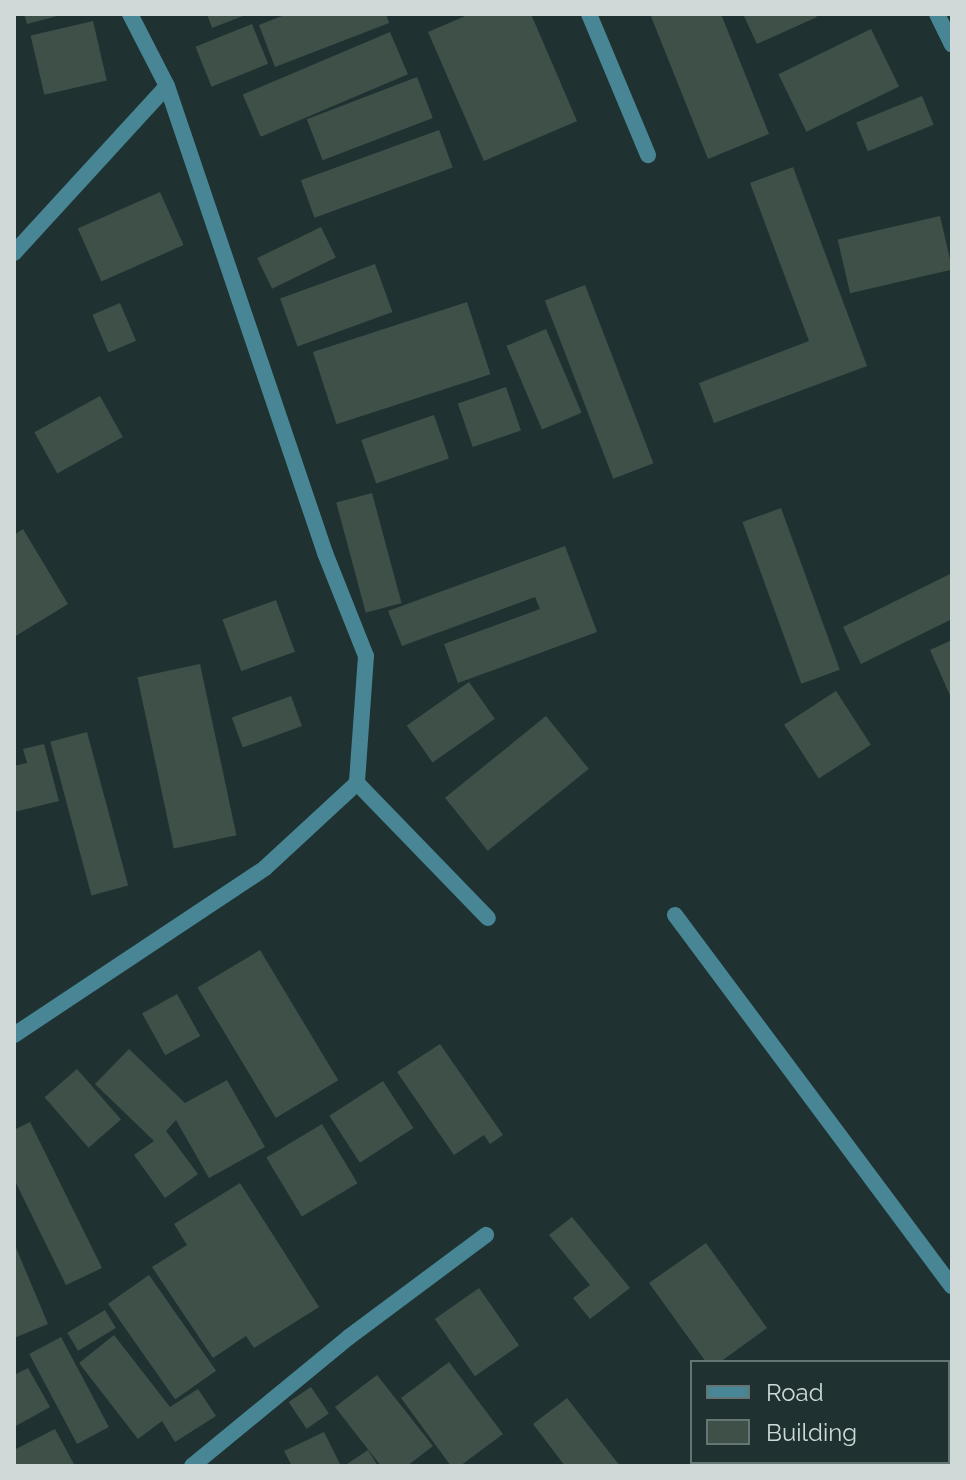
<!DOCTYPE html>
<html>
<head>
<meta charset="utf-8">
<style>
  body { margin:0 }
  #map { position:relative; width:966px; height:1480px; overflow:hidden; background:#1f3231; font-family:Raleway,sans-serif }
  div>[style] { position:absolute }
  .building>* { inset:0; background:#3f5049; transform-origin:0 0 }
  .minor>* { height:16px; margin:-8px; padding:0 8px; transform-origin:8px; border-radius:8px; background:#488695 }
  span { translate:-50% -50%; white-space:nowrap; text-align:center; line-height:1.15; -webkit-text-stroke:8px #1f3231; paint-order:stroke }
  .frame { position:absolute; inset:0; border:16px solid #ced9d8; pointer-events:none }
  .legend { position:absolute; left:690px; top:1360px; width:260px; height:104px; box-sizing:border-box; background:#1f3231; border:2px solid #657574; margin:0; padding:10px 14px; list-style:none; font-size:24px; color:#ced9d8 }
  .legend li { display:flex; align-items:center; gap:16px; height:40px }
  .legend b { width:40px; border:2px solid #657574 }
</style>
</head>
<body>
<div id="map">
  <div class="building">
    <i style="clip-path:polygon(24px 14px,61px 14px,61px 15px,27px 24px)"></i>
    <i style="clip-path:polygon(207px 14px,248px 14px,212px 28px)"></i>
    <i style="clip-path:polygon(287px 14px,386px 14px,389px 23px,275px 67px,259px 25px)"></i>
    <i style="clip-path:polygon(470px 14px,531px 14px,577px 121px,484px 161px,428px 32px)"></i>
    <i style="clip-path:polygon(650px 14px,721px 14px,769px 134px,708px 159px)"></i>
    <i style="clip-path:polygon(743px 14px,815px 14px,817px 17px,757px 44px)"></i>
    <i style="left:93px;top:21px;width:61px;height:64px;rotate:77deg"></i>
    <i style="left:252px;top:24px;width:43px;height:61px;rotate:68deg"></i>
    <i style="left:871px;top:29px;width:64px;height:103px;rotate:64deg"></i>
    <i style="left:390px;top:32px;width:46px;height:160px;rotate:67deg"></i>
    <i style="left:417px;top:77px;width:44px;height:118px;rotate:69deg"></i>
    <i style="left:922px;top:96px;width:31px;height:71px;rotate:68deg"></i>
    <i style="left:439px;top:130px;width:40px;height:147px;rotate:70deg"></i>
    <i style="clip-path:polygon(793px 167px,867px 366px,714px 423px,699px 383px,809px 341px,750px 183px)"></i>
    <i style="left:160px;top:192px;width:58px;height:90px;rotate:66deg"></i>
    <i style="left:940px;top:216px;width:55px;height:105px;rotate:77deg"></i>
    <i style="left:321px;top:227px;width:34px;height:71px;rotate:64deg"></i>
    <i style="left:375px;top:264px;width:51px;height:101px;rotate:70deg"></i>
    <i style="left:585px;top:285px;width:191px;height:43px;rotate:69deg"></i>
    <i style="left:467px;top:302px;width:76px;height:162px;rotate:72deg"></i>
    <i style="left:120px;top:303px;width:41px;height:30px;rotate:67deg"></i>
    <i style="left:546px;top:329px;width:91px;height:43px;rotate:67deg"></i>
    <i style="left:506px;top:387px;width:46px;height:51px;rotate:71deg"></i>
    <i style="left:100px;top:396px;width:47px;height:75px;rotate:61deg"></i>
    <i style="left:434px;top:415px;width:46px;height:77px;rotate:71deg"></i>
    <i style="left:372px;top:493px;width:114px;height:37px;rotate:75deg"></i>
    <i style="left:781px;top:508px;width:172px;height:41px;rotate:70deg"></i>
    <i style="clip-path:polygon(23px 529px,68px 604px,14px 637px,14px 535px)"></i>
    <i style="clip-path:polygon(565px 546px,597px 632px,458px 683px,444px 644px,540px 609px,535px 597px,402px 646px,388px 611px)"></i>
    <i style="clip-path:polygon(952px 573px,952px 619px,861px 664px,843px 627px)"></i>
    <i style="left:276px;top:600px;width:55px;height:57px;rotate:70deg"></i>
    <i style="clip-path:polygon(952px 640px,952px 700px,930px 650px)"></i>
    <i style="left:200px;top:664px;width:175px;height:64px;rotate:78deg"></i>
    <i style="left:469px;top:682px;width:45px;height:76px;rotate:55deg"></i>
    <i style="left:836px;top:691px;width:64px;height:62px;rotate:57deg"></i>
    <i style="left:291px;top:696px;width:32px;height:63px;rotate:70deg"></i>
    <i style="left:546px;top:716px;width:68px;height:130px;rotate:51deg"></i>
    <i style="left:87px;top:732px;width:159px;height:38px;rotate:75deg"></i>
    <i style="clip-path:polygon(44px 744px,59px 801px,14px 812px,14px 766px,27px 763px,23px 749px)"></i>
    <i style="left:260px;top:950px;width:152px;height:73px;rotate:59deg"></i>
    <i style="left:177px;top:994px;width:48px;height:40px;rotate:61deg"></i>
    <i style="clip-path:polygon(440px 1044px,503px 1135px,490px 1144px,484px 1135px,454px 1155px,397px 1072px)"></i>
    <i style="clip-path:polygon(129px 1049px,185px 1103px,227px 1080px,265px 1147px,209px 1178px,176px 1120px,166px 1131px,198px 1174px,165px 1198px,134px 1155px,154px 1141px,95px 1084px)"></i>
    <i style="left:77px;top:1069px;width:67px;height:43px;rotate:49deg"></i>
    <i style="left:383px;top:1081px;width:56px;height:64px;rotate:57deg"></i>
    <i style="clip-path:polygon(30px 1122px,102px 1268px,66px 1285px,14px 1179px,14px 1130px)"></i>
    <i style="left:322px;top:1124px;width:69px;height:65px;rotate:59deg"></i>
    <i style="clip-path:polygon(240px 1183px,319px 1307px,254px 1348px,246px 1336px,213px 1358px,152px 1267px,187px 1245px,174px 1224px)"></i>
    <i style="clip-path:polygon(572px 1217px,630px 1288px,590px 1319px,573px 1298px,590px 1285px,549px 1235px)"></i>
    <i style="clip-path:polygon(14px 1243px,48px 1324px,14px 1338px)"></i>
    <i style="clip-path:polygon(706px 1243px,767px 1328px,720px 1362px,706px 1362px,649px 1283px)"></i>
    <i style="left:149px;top:1275px;width:117px;height:50px;rotate:55deg"></i>
    <i style="left:479px;top:1288px;width:70px;height:54px;rotate:55deg"></i>
    <i style="left:105px;top:1310px;width:21px;height:44px;rotate:59deg"></i>
    <i style="clip-path:polygon(114px 1335px,170px 1407px,198px 1389px,216px 1416px,175px 1442px,162px 1421px,138px 1439px,79px 1363px)"></i>
    <i style="left:61px;top:1337px;width:102px;height:36px;rotate:62deg"></i>
    <i style="clip-path:polygon(449px 1362px,503px 1434px,460px 1466px,451px 1466px,401px 1398px)"></i>
    <i style="clip-path:polygon(28px 1368px,50px 1407px,14px 1427px,14px 1375px)"></i>
    <i style="clip-path:polygon(377px 1375px,433px 1446px,407px 1466px,381px 1466px,335px 1407px)"></i>
    <i style="left:311px;top:1387px;width:32px;height:27px;rotate:56deg"></i>
    <i style="clip-path:polygon(567px 1398px,620px 1466px,565px 1466px,533px 1424px)"></i>
    <i style="clip-path:polygon(55px 1429px,75px 1466px,14px 1466px,14px 1450px)"></i>
    <i style="clip-path:polygon(324px 1432px,341px 1466px,292px 1466px,284px 1451px)"></i>
    <i style="clip-path:polygon(368px 1450px,378px 1466px,344px 1466px)"></i>
  </div>
  <div class="minor">
    <i style="left:130px;top:14px;width:81px;rotate:62.8deg"></i>
    <i style="left:167px;top:86px;width:493px;rotate:71.3deg"></i>
    <i style="left:325px;top:553px;width:111px;rotate:68.3deg"></i>
    <i style="left:366px;top:656px;width:127px;rotate:94.1deg"></i>
    <i style="left:357px;top:783px;width:188px;rotate:45.9deg"></i>
    <i style="left:589px;top:14px;width:153px;rotate:67.3deg"></i>
    <i style="left:937px;top:14px;width:34px;rotate:64deg"></i>
    <i style="left:14px;top:253px;width:226px;rotate:-47.5deg"></i>
    <i style="left:675px;top:915px;width:463px;rotate:53.3deg"></i>
    <i style="left:14px;top:1035px;width:301px;rotate:-33.6deg"></i>
    <i style="left:265px;top:868px;width:125px;rotate:-42.7deg"></i>
    <i style="left:192px;top:1466px;width:203px;rotate:-39.4deg"></i>
    <i style="left:349px;top:1337px;width:171px;rotate:-36.7deg"></i>
  </div>
  <div class="frame"></div>
  <ul class="legend">
  <li><b style="height:10px;background:#488695"></b>Road</li>
  <li><b style="height:22px;background:#3f5049"></b>Building</li>
  </ul>
</div>
</body>
</html>
